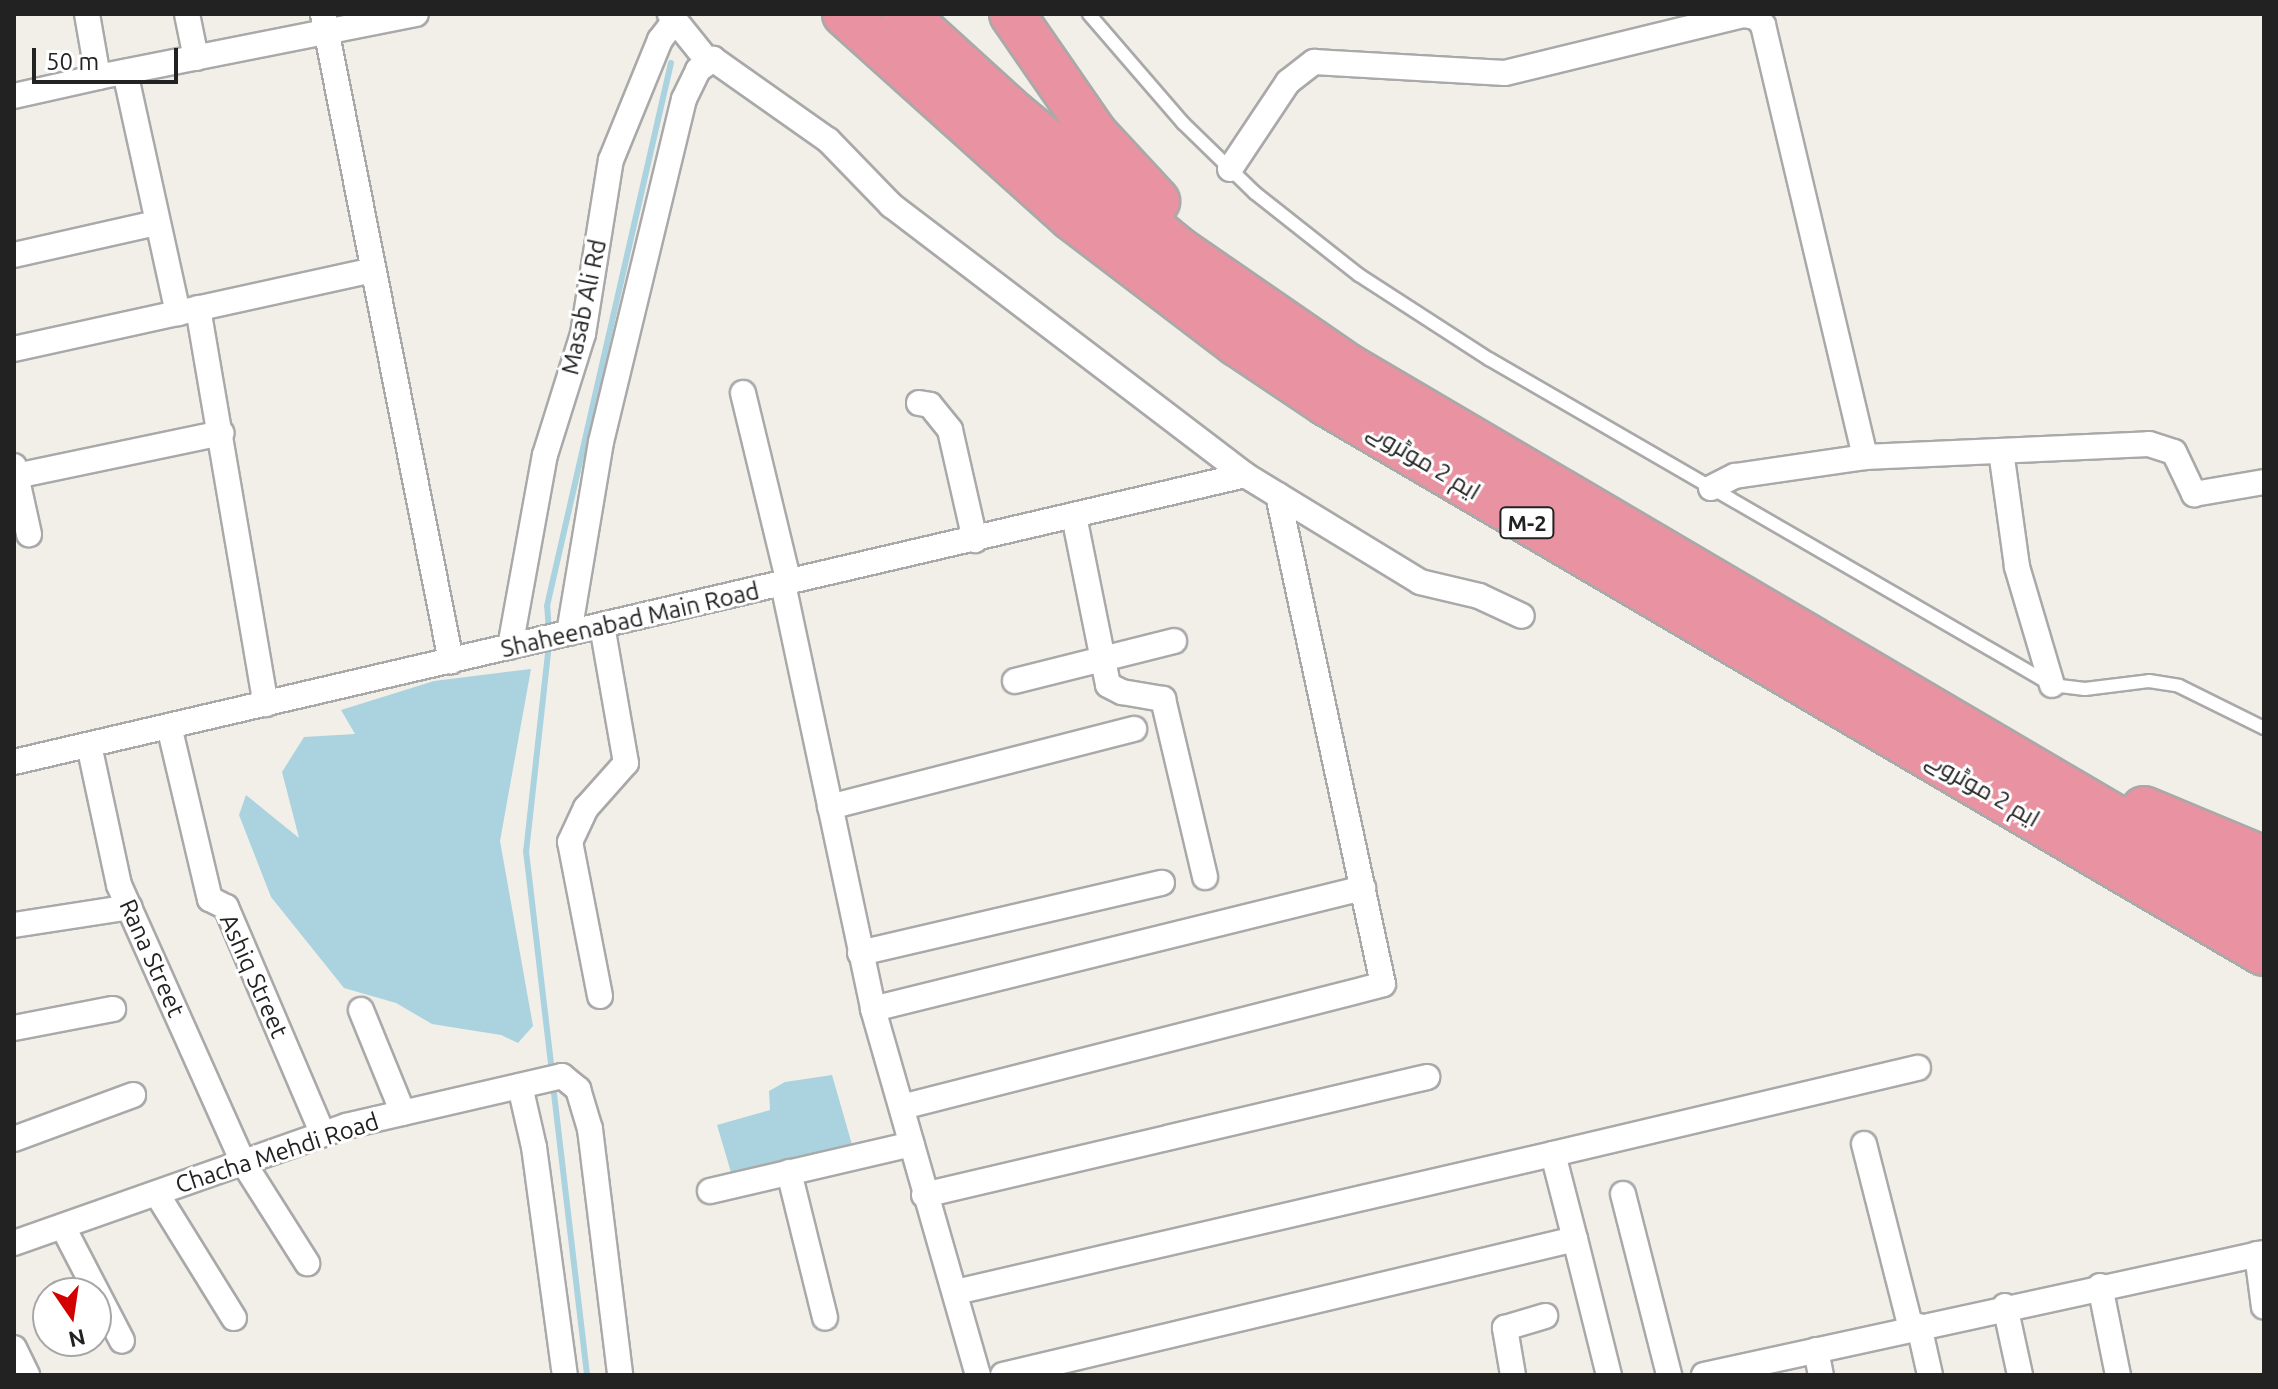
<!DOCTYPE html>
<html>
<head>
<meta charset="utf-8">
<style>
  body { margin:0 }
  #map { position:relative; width:2278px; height:1389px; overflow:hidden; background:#f2efe9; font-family:Ubuntu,Cairo,sans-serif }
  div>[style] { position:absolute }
  .water>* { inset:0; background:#aad3df }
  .stream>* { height:6px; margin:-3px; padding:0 3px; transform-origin:3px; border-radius:3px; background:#aad3df }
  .roads { filter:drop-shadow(2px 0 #a9a9a9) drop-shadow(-2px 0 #a9a9a9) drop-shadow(0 2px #a9a9a9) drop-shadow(0 -2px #a9a9a9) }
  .service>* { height:12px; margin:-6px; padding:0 6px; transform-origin:6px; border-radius:6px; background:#fff }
  .minor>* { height:24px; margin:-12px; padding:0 12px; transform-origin:12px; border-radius:12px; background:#fff }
  .motorway>* { height:44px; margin:-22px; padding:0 22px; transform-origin:22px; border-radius:22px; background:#e892a2 }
  span { translate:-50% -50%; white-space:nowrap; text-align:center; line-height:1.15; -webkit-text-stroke:6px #fff; paint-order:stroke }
  .shield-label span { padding:2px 6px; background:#fff; border:2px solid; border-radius:6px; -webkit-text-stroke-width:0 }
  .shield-label { font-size:22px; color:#222; font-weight:700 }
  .street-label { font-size:24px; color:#222 }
  .frame { position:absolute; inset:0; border:16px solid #222; pointer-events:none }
  .north { position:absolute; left:32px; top:1277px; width:80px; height:80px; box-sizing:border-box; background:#fff; border:2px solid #a7a7a7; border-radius:50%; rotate:167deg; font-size:22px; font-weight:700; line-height:32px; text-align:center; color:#222 }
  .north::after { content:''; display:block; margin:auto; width:28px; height:36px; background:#d40000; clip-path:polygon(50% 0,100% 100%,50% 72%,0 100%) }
  .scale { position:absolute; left:32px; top:48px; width:146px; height:36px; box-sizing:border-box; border:4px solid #222; border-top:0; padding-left:10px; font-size:24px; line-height:28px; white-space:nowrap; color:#222; -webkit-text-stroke:6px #fff; paint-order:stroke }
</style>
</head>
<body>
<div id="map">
  <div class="water">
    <i style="clip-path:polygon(531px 669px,500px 841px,533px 1026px,518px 1043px,501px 1035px,432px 1024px,396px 1003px,344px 988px,271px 897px,239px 815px,246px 795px,299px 838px,282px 772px,304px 737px,355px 734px,341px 710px,434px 681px)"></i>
    <i style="clip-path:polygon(832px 1075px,853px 1148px,733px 1179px,717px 1125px,770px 1110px,769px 1091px,785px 1082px)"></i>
  </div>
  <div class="stream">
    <i style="left:549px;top:632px;width:26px;rotate:-94deg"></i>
    <i style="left:547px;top:606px;width:557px;rotate:-77.14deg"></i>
    <i style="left:549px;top:644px;width:208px;rotate:96.3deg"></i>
    <i style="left:526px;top:851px;width:224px;rotate:83.3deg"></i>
    <i style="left:553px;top:1085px;width:292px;rotate:83.3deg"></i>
  </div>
  <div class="roads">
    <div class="service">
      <i style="left:1089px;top:14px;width:144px;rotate:49.2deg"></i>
      <i style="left:1183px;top:123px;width:100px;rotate:44.2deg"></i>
      <i style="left:1255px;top:193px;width:132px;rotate:38.3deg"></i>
      <i style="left:1359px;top:275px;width:155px;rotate:32.9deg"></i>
      <i style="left:1489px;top:359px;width:651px;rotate:30.07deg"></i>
      <i style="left:2052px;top:685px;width:33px;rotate:7deg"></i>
      <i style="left:2085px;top:689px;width:64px;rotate:-7.1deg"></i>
      <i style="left:2149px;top:681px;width:30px;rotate:9deg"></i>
      <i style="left:2179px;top:686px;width:95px;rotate:26.3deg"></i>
    </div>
    <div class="minor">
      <i style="left:87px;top:14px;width:64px;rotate:80.1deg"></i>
      <i style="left:98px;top:77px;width:324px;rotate:-11.2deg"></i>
      <i style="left:187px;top:14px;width:45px;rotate:78.4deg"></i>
      <i style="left:323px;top:14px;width:660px;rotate:78.81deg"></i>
      <i style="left:670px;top:14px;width:59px;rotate:51.2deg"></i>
      <i style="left:125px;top:72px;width:247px;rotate:77.6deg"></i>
      <i style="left:14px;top:96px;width:86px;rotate:-12.7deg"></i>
      <i style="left:1230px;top:169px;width:105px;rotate:-56.3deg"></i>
      <i style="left:1288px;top:82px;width:33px;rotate:-38deg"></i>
      <i style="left:1314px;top:62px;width:191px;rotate:3.3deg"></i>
      <i style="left:1505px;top:73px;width:245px;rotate:-13.7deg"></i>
      <i style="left:1743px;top:15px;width:13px;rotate:9deg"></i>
      <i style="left:1756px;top:17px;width:11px;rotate:49deg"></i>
      <i style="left:1763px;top:25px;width:444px;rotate:76.7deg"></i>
      <i style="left:14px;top:255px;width:146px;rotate:-12.7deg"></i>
      <i style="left:198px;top:308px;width:402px;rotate:80.3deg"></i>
      <i style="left:14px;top:349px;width:368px;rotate:-12.4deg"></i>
      <i style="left:743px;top:393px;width:195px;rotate:76.4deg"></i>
      <i style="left:919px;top:403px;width:11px;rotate:10deg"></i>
      <i style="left:930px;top:405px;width:32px;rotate:51deg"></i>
      <i style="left:950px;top:430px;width:113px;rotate:77.2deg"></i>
      <i style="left:2001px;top:451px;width:117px;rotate:82.1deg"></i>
      <i style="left:2017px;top:567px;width:123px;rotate:73.5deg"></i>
      <i style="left:14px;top:466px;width:70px;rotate:77.6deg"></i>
      <i style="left:16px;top:476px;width:210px;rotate:-11.8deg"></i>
      <i style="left:1711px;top:488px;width:27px;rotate:-27deg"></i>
      <i style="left:1735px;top:476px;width:131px;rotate:-8.3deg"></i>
      <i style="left:1865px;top:457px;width:284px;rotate:-2.6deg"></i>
      <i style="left:2149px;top:444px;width:26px;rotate:18deg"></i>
      <i style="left:2174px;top:452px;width:47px;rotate:64.5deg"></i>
      <i style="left:2194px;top:494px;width:71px;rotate:-9.7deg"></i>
      <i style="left:1074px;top:516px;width:172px;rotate:78.6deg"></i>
      <i style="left:1108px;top:685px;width:16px;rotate:27deg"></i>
      <i style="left:1122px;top:692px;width:42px;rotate:9.7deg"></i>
      <i style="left:1163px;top:699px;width:183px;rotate:76.7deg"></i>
      <i style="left:783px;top:584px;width:434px;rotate:78deg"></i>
      <i style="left:873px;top:1009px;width:381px;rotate:74deg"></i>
      <i style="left:569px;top:633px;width:194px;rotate:-80.5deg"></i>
      <i style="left:601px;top:442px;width:353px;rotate:-76.4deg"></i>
      <i style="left:684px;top:99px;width:32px;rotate:-64deg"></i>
      <i style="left:698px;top:70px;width:19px;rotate:-36deg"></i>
      <i style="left:713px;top:59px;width:141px;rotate:35.2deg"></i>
      <i style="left:828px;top:140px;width:91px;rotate:45.9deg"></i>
      <i style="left:891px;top:205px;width:445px;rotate:37.3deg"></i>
      <i style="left:1245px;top:475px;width:205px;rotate:31.4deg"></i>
      <i style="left:1420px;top:582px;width:61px;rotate:13.3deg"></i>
      <i style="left:1479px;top:596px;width:47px;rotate:24.9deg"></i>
      <i style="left:510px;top:647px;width:195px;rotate:-79.7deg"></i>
      <i style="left:545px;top:455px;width:127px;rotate:-72.6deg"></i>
      <i style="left:583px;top:334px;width:176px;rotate:-80.9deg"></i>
      <i style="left:611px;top:160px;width:130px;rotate:-67.8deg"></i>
      <i style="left:660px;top:40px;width:21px;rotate:-53deg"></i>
      <i style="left:1015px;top:681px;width:164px;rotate:-14.1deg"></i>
      <i style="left:169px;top:726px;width:178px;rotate:76.7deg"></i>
      <i style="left:210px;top:899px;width:18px;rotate:27deg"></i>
      <i style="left:226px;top:907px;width:247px;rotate:66.9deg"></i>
      <i style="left:89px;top:745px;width:143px;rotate:77.9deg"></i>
      <i style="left:119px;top:885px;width:303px;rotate:65.9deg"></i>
      <i style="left:243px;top:1162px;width:120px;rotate:57.6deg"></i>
      <i style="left:14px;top:762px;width:1264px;rotate:-13.12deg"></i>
      <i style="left:830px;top:807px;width:314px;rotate:-14.4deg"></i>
      <i style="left:14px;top:925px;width:117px;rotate:-8.8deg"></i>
      <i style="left:860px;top:953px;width:310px;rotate:-13.1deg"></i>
      <i style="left:600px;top:996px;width:157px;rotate:-101deg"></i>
      <i style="left:570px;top:842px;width:38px;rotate:-65deg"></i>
      <i style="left:586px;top:808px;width:60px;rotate:-48.4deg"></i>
      <i style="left:626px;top:763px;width:139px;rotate:-99.9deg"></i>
      <i style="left:873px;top:1009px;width:505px;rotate:-13.87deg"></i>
      <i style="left:361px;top:1010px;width:111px;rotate:67.8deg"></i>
      <i style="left:14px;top:1028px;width:101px;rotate:-10.9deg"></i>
      <i style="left:520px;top:1086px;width:63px;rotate:77.1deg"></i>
      <i style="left:534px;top:1147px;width:230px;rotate:82.3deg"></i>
      <i style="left:902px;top:1107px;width:496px;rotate:-14.3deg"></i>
      <i style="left:1383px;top:984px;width:500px;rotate:-102.12deg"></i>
      <i style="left:14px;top:1139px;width:127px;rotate:-20.3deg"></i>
      <i style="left:1864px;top:1144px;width:190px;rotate:75.7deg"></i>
      <i style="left:1553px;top:1154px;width:375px;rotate:-13.3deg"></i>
      <i style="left:789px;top:1172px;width:150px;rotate:76.1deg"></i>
      <i style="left:710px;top:1191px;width:207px;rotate:-13.1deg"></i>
      <i style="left:157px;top:1194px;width:146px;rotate:58.2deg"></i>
      <i style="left:1623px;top:1194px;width:187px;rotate:75.7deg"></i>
      <i style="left:924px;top:1195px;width:517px;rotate:-13.2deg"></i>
      <i style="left:63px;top:1227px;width:128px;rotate:62.6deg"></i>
      <i style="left:14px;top:1243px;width:352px;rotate:-19.4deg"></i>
      <i style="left:346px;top:1126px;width:222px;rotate:-13deg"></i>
      <i style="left:562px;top:1076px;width:21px;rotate:39deg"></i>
      <i style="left:578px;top:1089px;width:42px;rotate:73.3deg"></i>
      <i style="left:590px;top:1129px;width:248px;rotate:83deg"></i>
      <i style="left:2257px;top:1254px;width:53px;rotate:82.5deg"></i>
      <i style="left:2100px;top:1286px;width:91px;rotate:78.6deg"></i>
      <i style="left:956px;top:1292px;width:613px;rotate:-13.02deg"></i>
      <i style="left:1553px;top:1154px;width:88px;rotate:75.5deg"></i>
      <i style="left:2005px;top:1306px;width:71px;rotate:77.7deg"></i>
      <i style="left:1919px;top:1326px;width:50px;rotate:77.3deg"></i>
      <i style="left:14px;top:1348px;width:30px;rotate:64deg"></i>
      <i style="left:1816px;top:1350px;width:25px;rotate:79deg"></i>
      <i style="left:1003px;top:1375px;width:588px;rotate:-13.37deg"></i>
      <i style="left:1575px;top:1239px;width:140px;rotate:76deg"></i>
      <i style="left:1513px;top:1375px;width:48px;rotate:-99.7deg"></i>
      <i style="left:1505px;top:1328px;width:42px;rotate:-16.7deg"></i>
      <i style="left:1704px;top:1375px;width:573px;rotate:-12.29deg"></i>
    </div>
    <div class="motorway">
      <i style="left:845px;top:14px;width:304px;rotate:41.9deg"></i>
      <i style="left:1071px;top:217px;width:210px;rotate:37.3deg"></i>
      <i style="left:1238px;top:344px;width:106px;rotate:33.8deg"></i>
      <i style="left:1326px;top:403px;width:1087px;rotate:30.39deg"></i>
      <i style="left:904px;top:14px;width:149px;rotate:42.3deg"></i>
      <i style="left:1014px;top:114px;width:214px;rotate:39.5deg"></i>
      <i style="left:1179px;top:250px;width:204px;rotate:34.6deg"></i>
      <i style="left:1347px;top:366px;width:1064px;rotate:30.45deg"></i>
      <i style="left:1012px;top:14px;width:145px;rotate:55.4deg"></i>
      <i style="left:1094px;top:133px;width:93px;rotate:47.2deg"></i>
      <i style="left:2144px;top:809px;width:130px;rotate:22.6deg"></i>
    </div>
  </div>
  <div class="shield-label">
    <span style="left:1527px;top:523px">M-2</span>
  </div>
  <div class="street-label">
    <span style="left:584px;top:307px;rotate:-78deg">Masab Ali Rd</span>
    <span style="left:1424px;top:461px;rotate:31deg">ایم 2 موٹروے</span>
    <span style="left:630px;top:620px;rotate:-13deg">Shaheenabad Main Road</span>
    <span style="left:1983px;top:789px;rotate:30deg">ایم 2 موٹروے</span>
    <span style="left:152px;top:958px;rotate:66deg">Rana Street</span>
    <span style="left:254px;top:976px;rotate:66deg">Ashiq Street</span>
    <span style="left:277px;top:1153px;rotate:-18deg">Chacha Mehdi Road</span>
  </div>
  <div class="frame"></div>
  <div class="north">N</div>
  <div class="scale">50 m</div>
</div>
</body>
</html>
